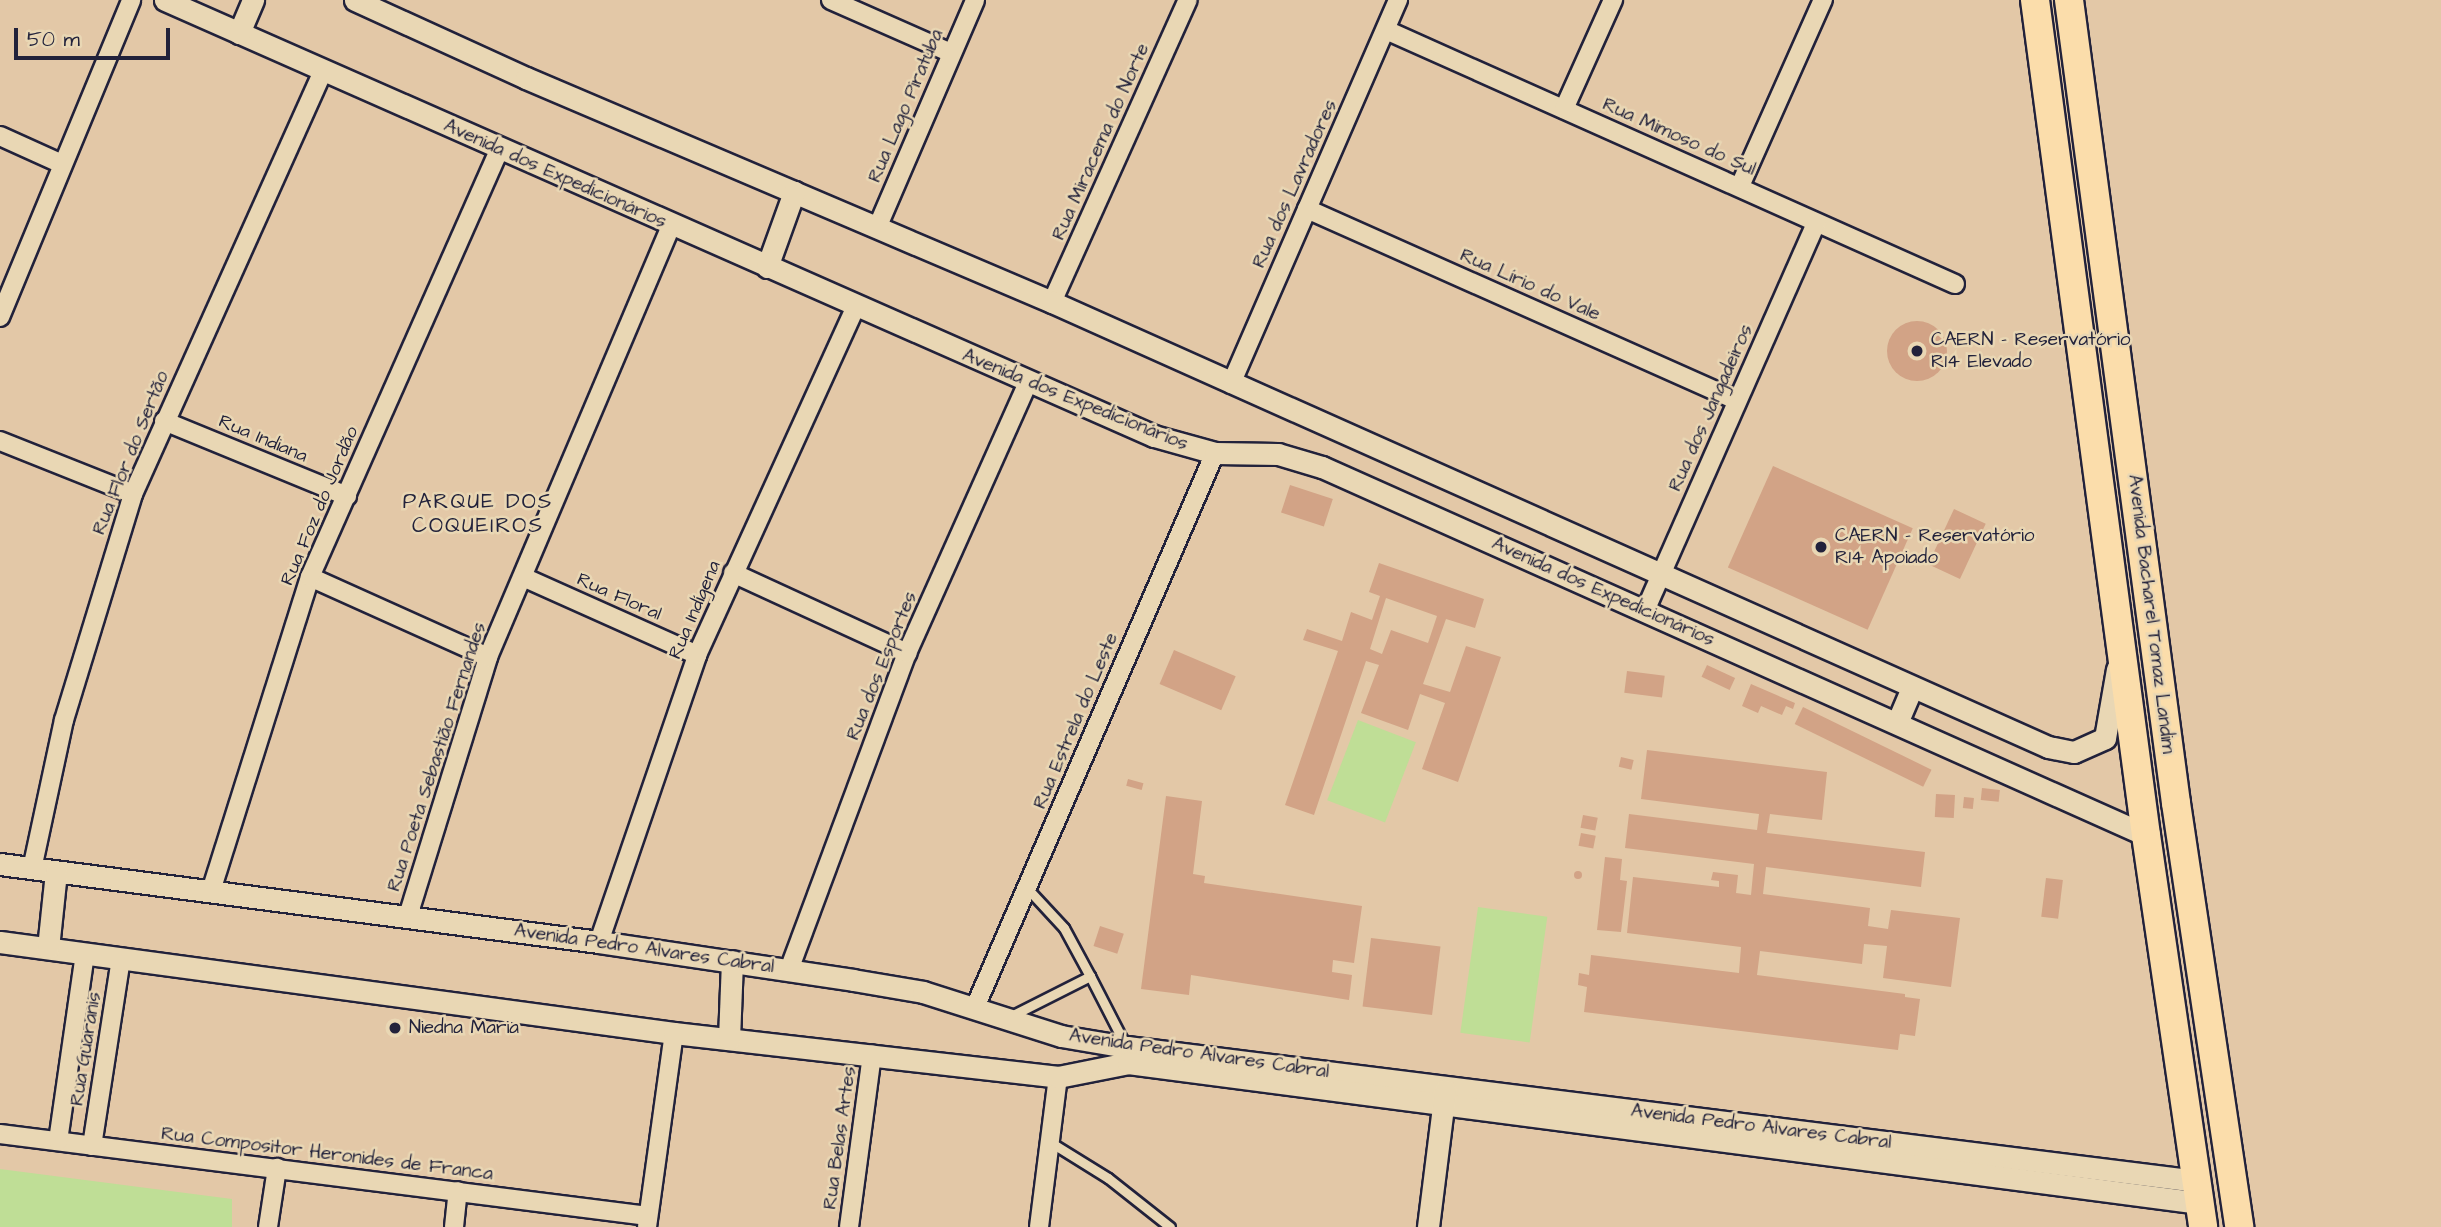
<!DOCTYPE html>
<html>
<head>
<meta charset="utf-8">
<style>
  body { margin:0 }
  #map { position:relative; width:2441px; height:1227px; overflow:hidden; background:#e3c8a7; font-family:"Architects Daughter",sans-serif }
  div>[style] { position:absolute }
  .green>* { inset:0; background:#bfde96; transform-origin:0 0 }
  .building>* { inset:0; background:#d2a386; transform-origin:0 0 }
  .round { border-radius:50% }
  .roads { filter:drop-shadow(2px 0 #22223b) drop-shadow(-2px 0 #22223b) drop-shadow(0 2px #22223b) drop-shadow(0 -2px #22223b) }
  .service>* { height:9px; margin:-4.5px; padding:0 4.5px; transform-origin:4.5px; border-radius:4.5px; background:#e9d7b4 }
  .minor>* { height:18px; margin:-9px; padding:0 9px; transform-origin:9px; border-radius:9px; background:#e9d7b4 }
  .tertiary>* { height:21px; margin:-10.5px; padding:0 10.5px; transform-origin:10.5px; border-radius:10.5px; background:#e9d7b4 }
  .trunk>* { height:28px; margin:-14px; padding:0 14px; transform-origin:14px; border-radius:14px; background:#fbddab }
  .dots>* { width:19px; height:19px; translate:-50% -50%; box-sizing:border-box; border:4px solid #e9d7b4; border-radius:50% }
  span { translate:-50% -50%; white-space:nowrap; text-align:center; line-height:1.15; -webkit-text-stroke:5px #e9d7b4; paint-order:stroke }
  .street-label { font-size:19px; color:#22223b }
  .poi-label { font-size:19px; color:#22223b }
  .left { translate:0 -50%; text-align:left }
  .neighbourhood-label { font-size:21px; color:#22223b; letter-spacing:2px }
  .scale { position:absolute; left:14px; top:28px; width:156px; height:32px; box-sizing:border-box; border:4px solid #22223b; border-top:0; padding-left:9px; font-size:21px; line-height:24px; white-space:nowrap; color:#22223b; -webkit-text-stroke:5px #e9d7b4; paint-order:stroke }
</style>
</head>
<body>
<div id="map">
  <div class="green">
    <i style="left:1358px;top:720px;width:62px;height:86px;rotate:21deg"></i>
    <i style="left:1478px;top:907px;width:70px;height:127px;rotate:8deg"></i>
    <i style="clip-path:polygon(0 1169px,232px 1199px,232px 1227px,0 1227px)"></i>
  </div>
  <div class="building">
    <i class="round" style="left:1887px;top:321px;width:60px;height:60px"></i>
    <i style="left:1773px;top:466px;width:153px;height:111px;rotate:24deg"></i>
    <i style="left:1290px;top:485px;width:45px;height:29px;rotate:18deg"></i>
    <i style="left:1954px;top:509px;width:35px;height:61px;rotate:25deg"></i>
    <i style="clip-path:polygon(evenodd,1379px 563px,1484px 599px,1475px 628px,1446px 619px,1423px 684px,1450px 692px,1466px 646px,1501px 657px,1458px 782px,1422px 769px,1445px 703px,1420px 694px,1408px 730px,1361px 713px,1379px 665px,1366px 661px,1314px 815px,1285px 805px,1338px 651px,1303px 640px,1307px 629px,1342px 641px,1351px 612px,1372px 620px,1380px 596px,1369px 592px,1379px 563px,1386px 598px,1437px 616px,1428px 643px,1391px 630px,1382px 654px,1370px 649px,1386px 598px)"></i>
    <i style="left:1174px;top:650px;width:67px;height:37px;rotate:23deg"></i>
    <i style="left:1707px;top:665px;width:31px;height:13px;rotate:25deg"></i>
    <i style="left:1627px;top:671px;width:38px;height:22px;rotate:7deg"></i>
    <i style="clip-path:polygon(1751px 684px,1795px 703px,1793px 709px,1786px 706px,1782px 715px,1761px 706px,1758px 713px,1742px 706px)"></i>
    <i style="left:1803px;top:707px;width:143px;height:19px;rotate:26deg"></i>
    <i style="clip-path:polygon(1647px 750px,1827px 772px,1822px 820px,1770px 814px,1767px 833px,1925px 852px,1921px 887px,1766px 867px,1763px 894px,1870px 908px,1868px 926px,1888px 929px,1891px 910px,1960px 918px,1951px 987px,1883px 978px,1887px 946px,1864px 944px,1862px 964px,1760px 951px,1757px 975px,1905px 994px,1905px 997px,1920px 999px,1915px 1036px,1900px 1034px,1898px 1050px,1584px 1012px,1587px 987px,1578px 985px,1579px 973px,1589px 975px,1591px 955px,1739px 973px,1741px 947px,1627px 933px,1633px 877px,1719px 887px,1719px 881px,1711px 880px,1713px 872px,1738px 875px,1736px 893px,1751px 895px,1754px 864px,1625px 848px,1629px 814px,1757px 830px,1759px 814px,1641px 799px)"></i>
    <i style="left:1621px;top:757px;width:13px;height:10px;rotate:13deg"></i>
    <i style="left:1128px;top:779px;width:16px;height:7px;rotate:15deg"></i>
    <i style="left:1982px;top:788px;width:18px;height:12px;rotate:6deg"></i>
    <i style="left:1936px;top:794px;width:19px;height:23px;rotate:3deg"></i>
    <i style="clip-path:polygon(1166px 796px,1202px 801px,1193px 874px,1205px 876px,1204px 883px,1362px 906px,1354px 963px,1333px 960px,1332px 972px,1352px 975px,1349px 1000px,1191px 975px,1189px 995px,1141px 989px)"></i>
    <i style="left:1964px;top:797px;width:10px;height:11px;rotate:6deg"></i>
    <i style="left:1583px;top:815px;width:15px;height:13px;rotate:11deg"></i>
    <i style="left:1581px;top:833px;width:15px;height:13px;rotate:11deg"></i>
    <i style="clip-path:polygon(1605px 857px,1622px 859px,1620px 880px,1627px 881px,1621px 932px,1597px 930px)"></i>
    <i class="round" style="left:1574px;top:871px;width:8px;height:8px"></i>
    <i style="left:2046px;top:878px;width:17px;height:39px;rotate:7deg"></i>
    <i style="left:1100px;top:926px;width:25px;height:21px;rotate:18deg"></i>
    <i style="left:1371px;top:938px;width:70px;height:69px;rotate:7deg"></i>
  </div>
  <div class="roads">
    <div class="service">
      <i style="left:1027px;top:888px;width:54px;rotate:47.2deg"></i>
      <i style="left:1064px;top:928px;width:55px;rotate:61.6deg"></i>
      <i style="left:1009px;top:1017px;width:91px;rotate:-26.8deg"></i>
      <i style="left:1090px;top:976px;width:76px;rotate:62.8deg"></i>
      <i style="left:1050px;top:1142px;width:68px;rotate:31.8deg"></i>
      <i style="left:1108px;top:1178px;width:79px;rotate:38.3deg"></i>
    </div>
    <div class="minor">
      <i style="left:831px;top:0;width:131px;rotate:23.8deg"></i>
      <i style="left:1386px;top:30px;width:623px;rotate:24.06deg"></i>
      <i style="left:1564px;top:109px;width:120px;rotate:-65.8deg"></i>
      <i style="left:0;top:136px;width:68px;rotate:24.3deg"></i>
      <i style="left:1740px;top:186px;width:204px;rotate:-66deg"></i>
      <i style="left:1307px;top:209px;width:470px;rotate:24deg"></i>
      <i style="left:877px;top:228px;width:248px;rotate:-66.7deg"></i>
      <i style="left:1052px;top:302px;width:331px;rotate:-65.8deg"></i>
      <i style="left:0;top:317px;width:343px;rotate:-67.5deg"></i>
      <i style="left:1231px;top:384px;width:419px;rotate:-66.5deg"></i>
      <i style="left:164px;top:421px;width:198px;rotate:22.3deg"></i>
      <i style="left:0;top:441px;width:143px;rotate:21.7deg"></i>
      <i style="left:733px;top:573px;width:192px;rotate:24.7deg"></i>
      <i style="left:310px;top:577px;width:195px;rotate:24.2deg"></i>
      <i style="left:523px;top:577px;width:191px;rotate:24.1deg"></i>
      <i style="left:1645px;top:611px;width:424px;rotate:-66.2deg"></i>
      <i style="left:32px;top:869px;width:152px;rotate:-77.9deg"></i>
      <i style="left:64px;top:720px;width:236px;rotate:-73deg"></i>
      <i style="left:133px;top:494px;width:463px;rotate:-65.8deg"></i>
      <i style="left:211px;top:891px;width:329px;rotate:-72.5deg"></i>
      <i style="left:310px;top:577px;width:468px;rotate:-66.1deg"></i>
      <i style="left:408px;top:916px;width:271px;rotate:-72.8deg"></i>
      <i style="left:488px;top:657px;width:468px;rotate:-67deg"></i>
      <i style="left:599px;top:942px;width:303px;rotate:-71.1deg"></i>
      <i style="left:697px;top:655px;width:384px;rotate:-65.5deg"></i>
      <i style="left:789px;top:970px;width:338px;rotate:-69.6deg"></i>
      <i style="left:907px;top:653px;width:296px;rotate:-65.9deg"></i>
      <i style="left:976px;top:1005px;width:602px;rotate:-66.59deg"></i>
      <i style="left:0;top:1134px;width:653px;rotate:7.21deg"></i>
      <i style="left:58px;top:1141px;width:189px;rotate:-81.8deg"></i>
      <i style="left:92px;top:1146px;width:190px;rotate:-81.2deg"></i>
      <i style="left:268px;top:1227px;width:60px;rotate:-81.3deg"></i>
      <i style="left:454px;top:1227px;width:36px;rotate:-84deg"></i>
      <i style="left:647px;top:1227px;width:196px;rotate:-82.1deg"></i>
      <i style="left:849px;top:1227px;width:174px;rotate:-82.4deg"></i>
      <i style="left:1039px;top:1227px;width:151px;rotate:-82.8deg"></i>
    </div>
    <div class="tertiary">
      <i style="left:165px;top:0;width:1081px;rotate:23.79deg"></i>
      <i style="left:1154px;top:436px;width:63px;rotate:15.6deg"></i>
      <i style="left:1215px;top:453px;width:63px;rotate:0.9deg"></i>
      <i style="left:1278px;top:454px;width:46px;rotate:16.5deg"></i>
      <i style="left:1322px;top:467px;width:902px;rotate:24.07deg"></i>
      <i style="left:355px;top:0;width:188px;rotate:24.5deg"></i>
      <i style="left:526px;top:78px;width:572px;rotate:23.07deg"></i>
      <i style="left:1052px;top:302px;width:1091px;rotate:24.07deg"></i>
      <i style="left:2048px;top:747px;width:26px;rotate:11deg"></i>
      <i style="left:2074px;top:752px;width:34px;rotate:-24deg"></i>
      <i style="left:2105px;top:738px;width:70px;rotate:-80.1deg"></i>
      <i style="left:239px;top:33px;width:36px;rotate:-67deg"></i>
      <i style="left:767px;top:267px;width:80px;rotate:-70.2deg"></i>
      <i style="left:1897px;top:723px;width:39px;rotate:-67deg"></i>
      <i style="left:0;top:864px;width:604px;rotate:7.42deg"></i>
      <i style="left:599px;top:942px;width:257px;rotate:8.5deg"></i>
      <i style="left:853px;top:980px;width:71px;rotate:9.7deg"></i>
      <i style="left:923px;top:992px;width:145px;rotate:17.7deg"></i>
      <i style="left:1061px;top:1036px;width:67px;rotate:9.5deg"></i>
      <i style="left:1127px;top:1047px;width:1078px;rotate:7.14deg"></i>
      <i style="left:0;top:942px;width:680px;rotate:7.69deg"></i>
      <i style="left:674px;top:1033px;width:387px;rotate:6.5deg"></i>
      <i style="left:1058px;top:1077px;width:71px;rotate:-11.3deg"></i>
      <i style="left:1128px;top:1063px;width:1081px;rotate:7.44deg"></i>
      <i style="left:48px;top:948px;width:76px;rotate:-84deg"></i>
      <i style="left:729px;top:1039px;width:78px;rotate:-87.8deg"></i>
      <i style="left:1428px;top:1227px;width:138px;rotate:-82.9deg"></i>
    </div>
    <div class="trunk">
      <i style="left:2035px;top:0;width:842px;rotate:82.43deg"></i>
      <i style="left:2146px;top:835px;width:396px;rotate:81.7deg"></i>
      <i style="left:2069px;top:0;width:810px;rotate:82.41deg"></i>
      <i style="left:2176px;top:803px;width:429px;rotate:81.5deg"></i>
    </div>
  </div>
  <div class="dots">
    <i style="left:1917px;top:351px;background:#22223b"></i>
    <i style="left:1821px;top:547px;background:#22223b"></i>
    <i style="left:395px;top:1028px;background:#22223b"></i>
  </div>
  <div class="street-label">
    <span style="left:906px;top:106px;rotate:-67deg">Rua Lago Piratuba</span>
    <span style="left:1679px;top:137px;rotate:24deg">Rua Mimoso do Sul</span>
    <span style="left:1101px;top:142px;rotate:-66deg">Rua Miracema do Norte</span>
    <span style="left:555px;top:174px;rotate:24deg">Avenida dos Expedicionários</span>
    <span style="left:1295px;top:184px;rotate:-66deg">Rua dos Lavradores</span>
    <span style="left:1530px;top:285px;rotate:24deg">Rua Lírio do Vale</span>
    <span style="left:1075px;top:400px;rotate:22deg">Avenida dos Expedicionários</span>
    <span style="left:1711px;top:408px;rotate:-66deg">Rua dos Jangadeiros</span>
    <span style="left:263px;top:439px;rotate:23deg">Rua Indiana</span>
    <span style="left:131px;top:453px;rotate:-68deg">Rua Flor do Sertão</span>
    <span style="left:320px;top:506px;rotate:-67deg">Rua Foz do Jordão</span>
    <span style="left:1603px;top:592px;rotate:24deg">Avenida dos Expedicionários</span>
    <span style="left:619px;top:597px;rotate:24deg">Rua Floral</span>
    <span style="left:695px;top:610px;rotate:-67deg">Rua Indígena</span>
    <span style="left:2151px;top:614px;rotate:83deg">Avenida Bacharel Tomaz Landim</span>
    <span style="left:882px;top:666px;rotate:-68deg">Rua dos Esportes</span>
    <span style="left:1076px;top:721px;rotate:-67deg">Rua Estrela do Leste</span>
    <span style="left:437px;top:757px;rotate:-72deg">Rua Poeta Sebastião Fernandes</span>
    <span style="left:644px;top:949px;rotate:8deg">Avenida Pedro Alvares Cabral</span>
    <span style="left:86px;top:1049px;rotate:-81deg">Rua Guaranis</span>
    <span style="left:1199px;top:1054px;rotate:8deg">Avenida Pedro Alvares Cabral</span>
    <span style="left:1761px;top:1127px;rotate:7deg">Avenida Pedro Alvares Cabral</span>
    <span style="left:840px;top:1138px;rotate:-82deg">Rua Belas Artes</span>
    <span style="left:327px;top:1154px;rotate:7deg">Rua Compositor Heronides de Franca</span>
  </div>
  <div class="poi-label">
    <span class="left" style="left:1931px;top:351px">CAERN - Reservatório<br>R14 Elevado</span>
    <span class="left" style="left:1835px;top:547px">CAERN - Reservatório<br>R14 Apoiado</span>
    <span class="left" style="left:409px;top:1028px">Niedna Maria</span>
  </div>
  <div class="neighbourhood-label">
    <span style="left:478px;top:514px">PARQUE DOS<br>COQUEIROS</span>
  </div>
  <div class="scale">50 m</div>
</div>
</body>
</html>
